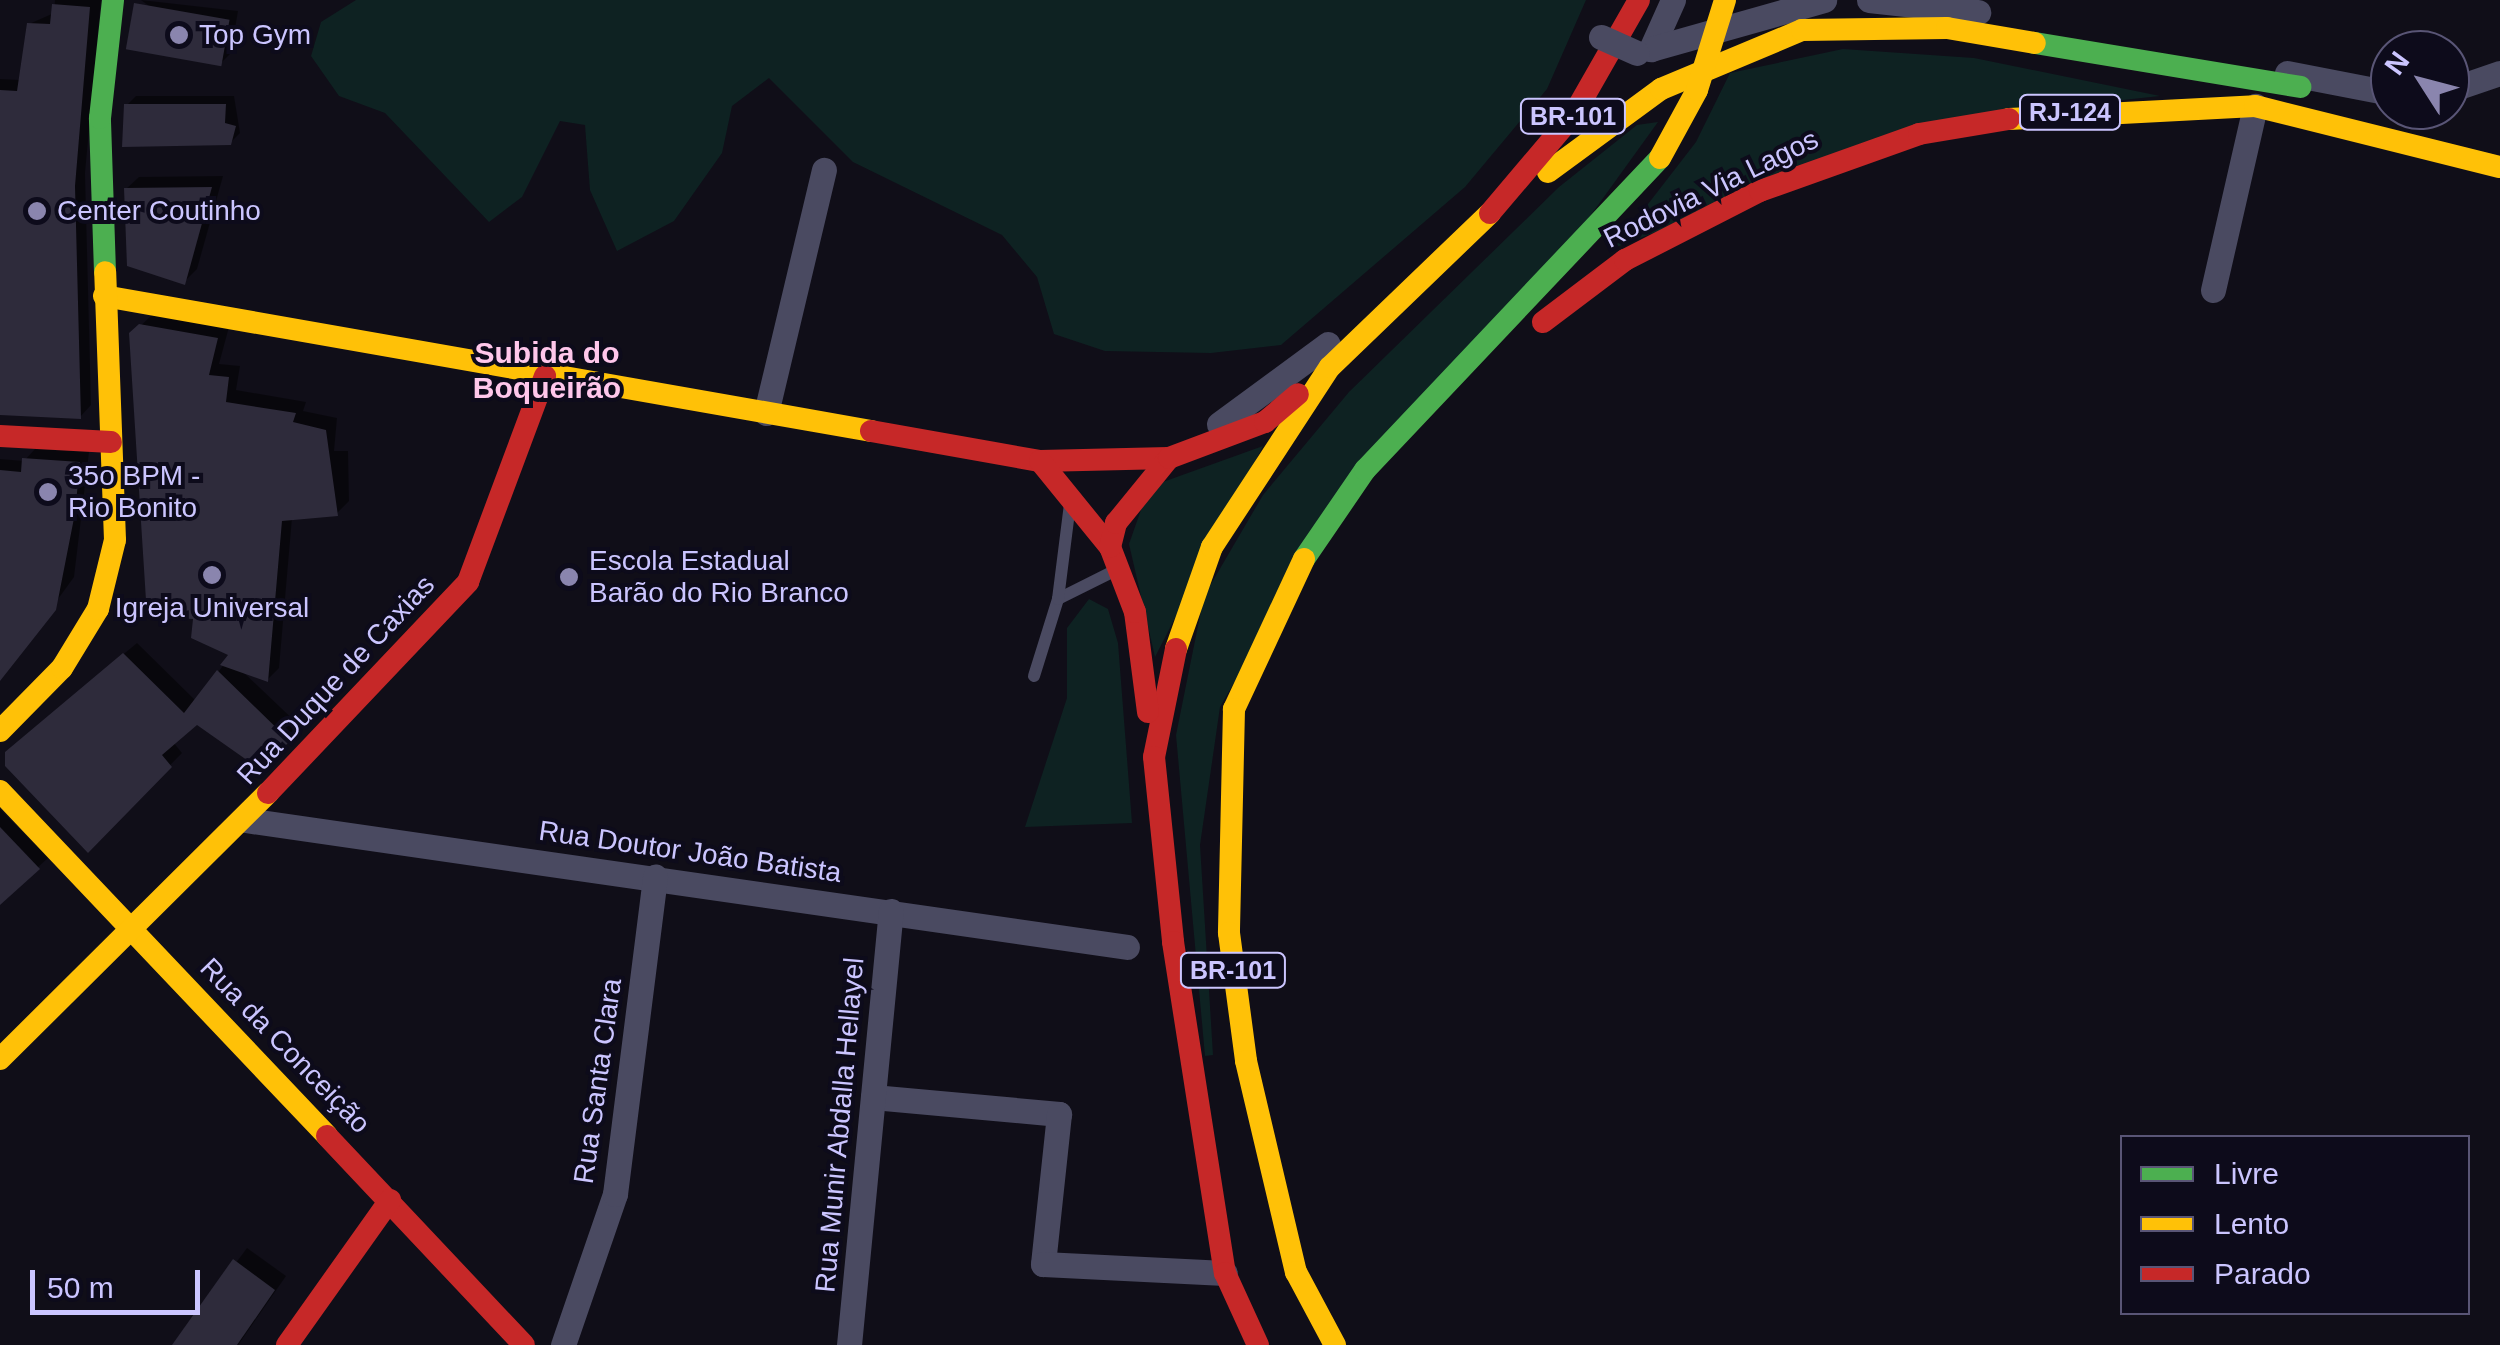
<!DOCTYPE html>
<html>
<head>
<meta charset="utf-8">
<style>
  body { margin:0 }
  #map { position:relative; width:2500px; height:1345px; overflow:hidden; background:#100e18; font-family:Helvetica,sans-serif }
  div>[style] { position:absolute }
  .green>* { inset:0; background:#0e2222 }
  .shadow>* { inset:0; background:#0007 }
  .building>* { inset:0; background:#2e2b3b; transform-origin:0 0 }
  .lane>* { height:12px; margin:-6px; padding:0 6px; transform-origin:6px; border-radius:6px; background:#4a4a61 }
  .street>* { height:25px; margin:-12.5px; padding:0 12.5px; transform-origin:12.5px; border-radius:12.5px; background:#4a4a61 }
  .fast>* { height:22px; margin:-11px; padding:0 11px; transform-origin:11px; border-radius:11px; background:#4caf50 }
  .slow>* { height:22px; margin:-11px; padding:0 11px; transform-origin:11px; border-radius:11px; background:#ffc107 }
  .jam>* { height:22px; margin:-11px; padding:0 11px; transform-origin:11px; border-radius:11px; background:#c62828 }
  .street-bridge>* { height:25px; margin:-12.5px; padding:0 12.5px; transform-origin:12.5px; border-radius:12.5px; background:#4a4a61 }
  .slow-bridge>* { height:22px; margin:-11px; padding:0 11px; transform-origin:11px; border-radius:11px; background:#ffc107 }
  .dots>* { width:28px; height:28px; translate:-50% -50%; box-sizing:border-box; border:5px solid #0d0b1b; border-radius:50% }
  span { translate:-50% -50%; white-space:nowrap; text-align:center; line-height:1.15; -webkit-text-stroke:8px #0d0b1b; paint-order:stroke }
  .shield-label span { padding:2px 8px; background:#0d0b1b; border:2px solid; border-radius:8px; -webkit-text-stroke-width:0 }
  .shield-label { font-size:25px; color:#cbc5ff; font-weight:700 }
  .poi-label { font-size:28px; color:#cbc5ff }
  .left { translate:0 -50%; text-align:left }
  .street-label { font-size:28px; color:#cbc5ff }
  .neighbourhood-label { font-size:30px; color:#ffc7eb; font-weight:700 }
  .legend { position:absolute; left:2120px; top:1135px; width:350px; height:180px; box-sizing:border-box; background:#0d0b1b; border:2px solid #595576; margin:0; padding:12px 18px; list-style:none; font-size:30px; color:#cbc5ff }
  .legend li { display:flex; align-items:center; gap:20px; height:50px }
  .legend b { width:50px; border:2px solid #595576 }
  .north { position:absolute; left:2370px; top:30px; width:100px; height:100px; box-sizing:border-box; background:#0d0b1b; border:2px solid #595576; border-radius:50%; rotate:306deg; font-size:28px; font-weight:700; line-height:40px; text-align:center; color:#cbc5ff }
  .north::after { content:''; display:block; margin:auto; width:35px; height:45px; background:#8a85ae; clip-path:polygon(50% 0,100% 100%,50% 72%,0 100%) }
  .scale { position:absolute; left:30px; top:1270px; width:170px; height:45px; box-sizing:border-box; border:5px solid #cbc5ff; border-top:0; padding-left:12px; font-size:30px; line-height:35px; white-space:nowrap; color:#cbc5ff; -webkit-text-stroke:8px #0d0b1b; paint-order:stroke }
</style>
</head>
<body>
<div id="map">
  <div class="green">
    <i style="clip-path:polygon(356px 0,1586px 0,1547px 89px,1465px 187px,1281px 345px,1211px 353px,1105px 351px,1054px 334px,1037px 277px,1002px 235px,853px 162px,769px 78px,732px 106px,722px 153px,674px 221px,617px 251px,590px 190px,585px 125px,560px 121px,522px 197px,489px 222px,385px 113px,339px 96px,311px 56px,321px 22px)"></i>
    <i style="clip-path:polygon(1843px 49px,1974px 58px,2160px 96px,1957px 118px,1614px 248px,1696px 142px,1730px 73px)"></i>
    <i style="clip-path:polygon(1658px 122px,1588px 219px,1364px 457px,1220px 707px,1200px 845px,1213px 1055px,1205px 1056px,1176px 735px,1204px 596px,1263px 495px,1349px 392px,1559px 187px,1637px 125px)"></i>
    <i style="clip-path:polygon(1263px 446px,1155px 657px,1129px 544px,1149px 487px)"></i>
    <i style="clip-path:polygon(1089px 599px,1108px 609px,1118px 643px,1132px 823px,1025px 827px,1067px 698px,1067px 628px)"></i>
  </div>
  <div class="shadow">
    <i style="clip-path:polygon(55px 0,101px 0,85px 173px,91px 405px,80px 417px,0 412px,0 79px,21px 80px,29px 24px,54px 13px)"></i>
    <i style="clip-path:polygon(141px 0,238px 11px,231px 53px,222px 62px)"></i>
    <i style="clip-path:polygon(136px 96px,234px 96px,240px 133px,230px 143px,127px 105px)"></i>
    <i style="clip-path:polygon(223px 176px,197px 269px,184px 282px,126px 189px,139px 177px)"></i>
    <i style="clip-path:polygon(154px 313px,229px 327px,219px 364px,240px 366px,236px 390px,306px 402px,303px 411px,337px 418px,334px 451px,348px 451px,349px 501px,337px 513px,292px 518px,279px 668px,268px 679px,241px 670px,301px 727px,260px 767px,197px 722px,173px 742px,182px 753px,88px 849px,20px 740px,137px 643px,196px 701px,232px 654px,196px 617px,132px 334px)"></i>
    <i style="clip-path:polygon(35px 449px,89px 452px,74px 577px,0 679px,0 459px,24px 461px)"></i>
    <i style="clip-path:polygon(0 809px,48px 858px,0 902px)"></i>
    <i style="clip-path:polygon(247px 1248px,286px 1276px,238px 1345px,175px 1345px)"></i>
  </div>
  <div class="building">
    <i style="left:134px;top:3px;width:97px;height:47px;rotate:10deg"></i>
    <i style="clip-path:polygon(52px 4px,90px 7px,75px 186px,81px 419px,0 415px,0 90px,17px 91px,27px 23px,50px 24px)"></i>
    <i style="clip-path:polygon(124px 104px,226px 104px,225px 123px,236px 126px,231px 145px,122px 147px)"></i>
    <i style="clip-path:polygon(212px 187px,185px 285px,127px 266px,124px 188px)"></i>
    <i style="clip-path:polygon(139px 324px,218px 338px,209px 375px,229px 377px,226px 402px,296px 413px,293px 422px,326px 430px,338px 516px,282px 521px,268px 682px,220px 665px,228px 655px,191px 638px,193px 619px,147px 616px,129px 333px)"></i>
    <i style="clip-path:polygon(22px 458px,80px 462px,75px 513px,56px 610px,0 681px,0 470px,21px 472px)"></i>
    <i style="clip-path:polygon(123px 653px,184px 713px,217px 670px,290px 741px,261px 770px,197px 725px,162px 755px,172px 767px,88px 853px,5px 766px,5px 752px)"></i>
    <i style="clip-path:polygon(0 827px,40px 869px,0 905px)"></i>
    <i style="clip-path:polygon(233px 1259px,275px 1290px,237px 1345px,172px 1345px)"></i>
  </div>
  <div class="lane">
    <i style="left:1058px;top:599px;width:63px;rotate:-26.6deg"></i>
    <i style="left:1034px;top:676px;width:81px;rotate:-72.7deg"></i>
    <i style="left:1058px;top:599px;width:96px;rotate:-82.8deg"></i>
  </div>
  <div class="street">
    <i style="left:1673px;top:0;width:54px;rotate:114.2deg"></i>
    <i style="left:1651px;top:49px;width:180px;rotate:-15.8deg"></i>
    <i style="left:1869px;top:0;width:110px;rotate:6.3deg"></i>
    <i style="left:2287px;top:73px;width:105px;rotate:11deg"></i>
    <i style="left:2450px;top:90px;width:53px;rotate:-18.8deg"></i>
    <i style="left:2213px;top:290px;width:189px;rotate:-77.1deg"></i>
    <i style="left:766px;top:413px;width:250px;rotate:-76.6deg"></i>
    <i style="left:1219px;top:424px;width:135px;rotate:-36.3deg"></i>
    <i style="left:245px;top:820px;width:891px;rotate:8.19deg"></i>
    <i style="left:873px;top:1097px;width:187px;rotate:5.2deg"></i>
    <i style="left:1059px;top:1114px;width:151px;rotate:96.1deg"></i>
    <i style="left:1043px;top:1264px;width:182px;rotate:2.8deg"></i>
    <i style="left:563px;top:1345px;width:160px;rotate:-71deg"></i>
    <i style="left:615px;top:1194px;width:320px;rotate:-82.8deg"></i>
    <i style="left:849px;top:1345px;width:436px;rotate:-84.5deg"></i>
  </div>
  <div class="fast">
    <i style="left:2035px;top:43px;width:269px;rotate:9.4deg"></i>
    <i style="left:105px;top:272px;width:154px;rotate:-91.9deg"></i>
    <i style="left:100px;top:118px;width:119px;rotate:-83.7deg"></i>
    <i style="left:1304px;top:559px;width:108px;rotate:-55.6deg"></i>
    <i style="left:1365px;top:470px;width:429px;rotate:-46.6deg"></i>
  </div>
  <div class="slow">
    <i style="left:2009px;top:119px;width:246px;rotate:-3deg"></i>
    <i style="left:2255px;top:106px;width:252px;rotate:14deg"></i>
    <i style="left:1548px;top:172px;width:140px;rotate:-36.3deg"></i>
    <i style="left:1661px;top:89px;width:153px;rotate:-22.7deg"></i>
    <i style="left:1802px;top:30px;width:145px;rotate:-0.8deg"></i>
    <i style="left:1947px;top:28px;width:89px;rotate:9.7deg"></i>
    <i style="left:104px;top:296px;width:779px;rotate:9.98deg"></i>
    <i style="left:1304px;top:559px;width:166px;rotate:115deg"></i>
    <i style="left:1234px;top:709px;width:224px;rotate:91.3deg"></i>
    <i style="left:1229px;top:933px;width:129px;rotate:82.4deg"></i>
    <i style="left:1246px;top:1061px;width:217px;rotate:76.7deg"></i>
    <i style="left:1296px;top:1272px;width:83px;rotate:61.9deg"></i>
    <i style="left:1176px;top:649px;width:108px;rotate:-70.6deg"></i>
    <i style="left:1212px;top:547px;width:215px;rotate:-56.8deg"></i>
    <i style="left:1330px;top:367px;width:222px;rotate:-43.9deg"></i>
    <i style="left:0;top:731px;width:88px;rotate:-45.5deg"></i>
    <i style="left:62px;top:668px;width:69px;rotate:-58.6deg"></i>
    <i style="left:98px;top:609px;width:71px;rotate:-76.2deg"></i>
    <i style="left:115px;top:540px;width:268px;rotate:-92.1deg"></i>
    <i style="left:0;top:791px;width:475px;rotate:46.5deg"></i>
    <i style="left:0;top:1059px;width:378px;rotate:-44.8deg"></i>
  </div>
  <div class="jam">
    <i style="left:1490px;top:213px;width:130px;rotate:-49.7deg"></i>
    <i style="left:1574px;top:114px;width:131px;rotate:-60.3deg"></i>
    <i style="left:1543px;top:322px;width:103px;rotate:-37.1deg"></i>
    <i style="left:1625px;top:260px;width:152px;rotate:-27.1deg"></i>
    <i style="left:1760px;top:191px;width:169px;rotate:-19.7deg"></i>
    <i style="left:1919px;top:134px;width:91px;rotate:-9.5deg"></i>
    <i style="left:871px;top:431px;width:172px;rotate:10.1deg"></i>
    <i style="left:1040px;top:461px;width:129px;rotate:-1.3deg"></i>
    <i style="left:0;top:436px;width:111px;rotate:3.1deg"></i>
    <i style="left:1040px;top:461px;width:111px;rotate:50.9deg"></i>
    <i style="left:1176px;top:649px;width:110px;rotate:101.5deg"></i>
    <i style="left:1154px;top:757px;width:186px;rotate:84.1deg"></i>
    <i style="left:1173px;top:942px;width:335px;rotate:81.1deg"></i>
    <i style="left:1225px;top:1273px;width:79px;rotate:65.4deg"></i>
    <i style="left:1148px;top:712px;width:101px;rotate:-97.4deg"></i>
    <i style="left:1135px;top:612px;width:70px;rotate:-111deg"></i>
    <i style="left:1110px;top:547px;width:25px;rotate:-76deg"></i>
    <i style="left:1116px;top:523px;width:84px;rotate:-50.8deg"></i>
    <i style="left:1169px;top:458px;width:103px;rotate:-20.6deg"></i>
    <i style="left:1265px;top:422px;width:43px;rotate:-40.3deg"></i>
    <i style="left:268px;top:793px;width:291px;rotate:-46.5deg"></i>
    <i style="left:468px;top:582px;width:220px;rotate:-69.5deg"></i>
    <i style="left:327px;top:1136px;width:287px;rotate:46.7deg"></i>
    <i style="left:287px;top:1345px;width:178px;rotate:-54.6deg"></i>
  </div>
  <div class="street-bridge">
    <i style="left:1601px;top:37px;width:39px;rotate:24deg"></i>
  </div>
  <div class="slow-bridge">
    <i style="left:1660px;top:158px;width:77px;rotate:-61.4deg"></i>
    <i style="left:1697px;top:90px;width:94px;rotate:-72.7deg"></i>
  </div>
  <div class="dots">
    <i style="left:179px;top:35px;background:#8a85ae"></i>
    <i style="left:37px;top:211px;background:#8a85ae"></i>
    <i style="left:48px;top:492px;background:#8a85ae"></i>
    <i style="left:212px;top:575px;background:#8a85ae"></i>
    <i style="left:569px;top:577px;background:#8a85ae"></i>
  </div>
  <div class="shield-label">
    <span style="left:2070px;top:112px">RJ-124</span>
    <span style="left:1573px;top:116px">BR-101</span>
    <span style="left:1233px;top:970px">BR-101</span>
  </div>
  <div class="poi-label">
    <span class="left" style="left:199px;top:35px">Top Gym</span>
    <span class="left" style="left:57px;top:211px">Center Coutinho</span>
    <span class="left" style="left:68px;top:492px">35o BPM -<br>Rio Bonito</span>
    <span class="left" style="left:589px;top:577px">Escola Estadual<br>Barão do Rio Branco</span>
    <span style="left:212px;top:608px">Igreja Universal</span>
  </div>
  <div class="street-label">
    <span style="left:1711px;top:189px;rotate:-26deg">Rodovia Via Lagos</span>
    <span style="left:336px;top:680px;rotate:-47deg">Rua Duque de Caxias</span>
    <span style="left:690px;top:852px;rotate:8deg">Rua Doutor João Batista</span>
    <span style="left:285px;top:1046px;rotate:46deg">Rua da Conceição</span>
    <span style="left:598px;top:1081px;rotate:-82deg">Rua Santa Clara</span>
    <span style="left:840px;top:1125px;rotate:-85deg">Rua Munir Abdalla Hellayel</span>
  </div>
  <div class="neighbourhood-label">
    <span style="left:547px;top:370px">Subida do<br>Boqueirão</span>
  </div>
  <ul class="legend">
  <li><b style="height:12px;background:#4caf50"></b>Livre</li>
  <li><b style="height:12px;background:#ffc107"></b>Lento</li>
  <li><b style="height:12px;background:#c62828"></b>Parado</li>
  </ul>
  <div class="north">N</div>
  <div class="scale">50 m</div>
</div>
</body>
</html>
